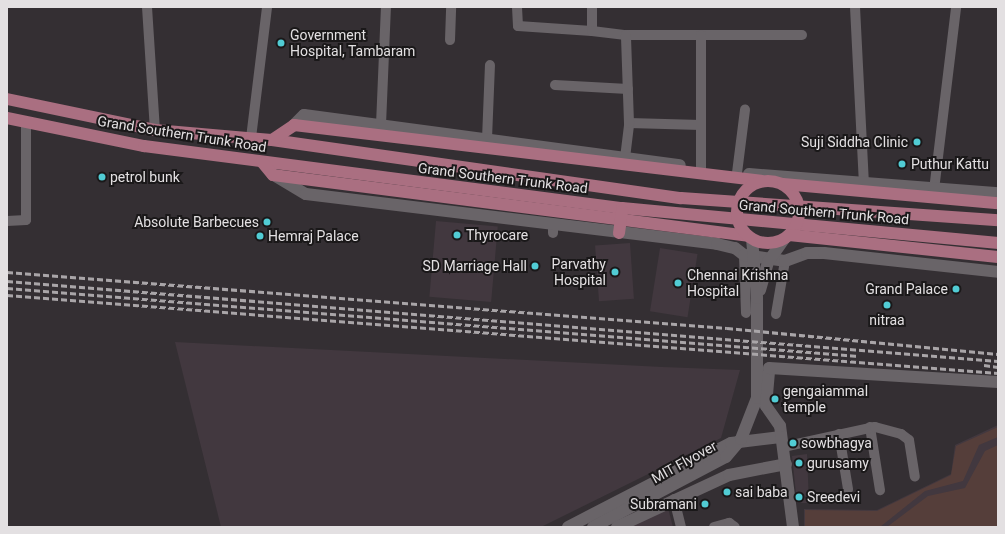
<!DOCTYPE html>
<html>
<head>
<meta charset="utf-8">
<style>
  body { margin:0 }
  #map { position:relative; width:1005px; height:534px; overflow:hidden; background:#342f33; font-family:Roboto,sans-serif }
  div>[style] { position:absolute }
  .built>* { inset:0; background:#42383f; transform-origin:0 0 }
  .green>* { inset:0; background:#553e3a }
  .minor>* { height:10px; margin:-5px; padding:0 5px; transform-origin:5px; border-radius:5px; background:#696468 }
  .tertiary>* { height:12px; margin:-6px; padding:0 6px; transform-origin:6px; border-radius:6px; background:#696468 }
  .primary>* { height:12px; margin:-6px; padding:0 6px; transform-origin:6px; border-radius:6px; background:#aa6f81 }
  .primary>.ring { margin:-6px; padding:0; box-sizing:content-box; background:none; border:12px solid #aa6f81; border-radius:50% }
  .rail>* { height:3px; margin-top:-1.5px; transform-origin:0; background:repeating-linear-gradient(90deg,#a9a5a8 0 6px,transparent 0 9px) }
  .dots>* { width:11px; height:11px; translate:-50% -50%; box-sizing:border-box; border:2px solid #1a1819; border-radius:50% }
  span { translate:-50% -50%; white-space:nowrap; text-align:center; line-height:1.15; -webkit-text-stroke:4px #1a1819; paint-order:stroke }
  .poi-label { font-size:14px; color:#e3e0e2 }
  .left { translate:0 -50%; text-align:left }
  .right { translate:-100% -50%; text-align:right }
  .street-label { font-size:14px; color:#e3e0e2 }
  .frame { position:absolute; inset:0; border:8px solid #e3e0e2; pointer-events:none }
</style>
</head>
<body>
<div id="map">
  <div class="built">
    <i style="left:436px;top:221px;width:62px;height:76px;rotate:5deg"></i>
    <i style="left:630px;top:243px;width:56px;height:35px;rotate:86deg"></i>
    <i style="left:660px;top:248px;width:38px;height:64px;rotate:9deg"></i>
    <i style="clip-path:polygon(175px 342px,662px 367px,740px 370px,721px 438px,541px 527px,221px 527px)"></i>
    <i style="clip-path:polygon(998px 425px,998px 527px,804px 527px,804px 509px,877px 510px,951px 474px,955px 445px)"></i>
    <i style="clip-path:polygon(807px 454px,809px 503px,797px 503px,792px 456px)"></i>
    <i style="clip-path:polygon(668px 508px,673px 527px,630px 527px)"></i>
  </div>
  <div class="green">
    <i style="clip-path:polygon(998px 427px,998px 437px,979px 445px,963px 481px,925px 491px,880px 527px,805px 527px,805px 510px,877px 511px,951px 475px,956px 446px)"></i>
    <i style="clip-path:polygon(998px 445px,998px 527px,887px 527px,928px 496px,965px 488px,985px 451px)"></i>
  </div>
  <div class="minor">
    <i style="left:147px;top:7px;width:123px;rotate:86.3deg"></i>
    <i style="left:517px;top:7px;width:19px;rotate:87deg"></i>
    <i style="left:518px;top:26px;width:74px;rotate:3.9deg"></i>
    <i style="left:592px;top:7px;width:24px;rotate:90deg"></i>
    <i style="left:592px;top:31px;width:34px;rotate:7deg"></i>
    <i style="left:626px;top:35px;width:176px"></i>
    <i style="left:855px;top:7px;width:177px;rotate:87.1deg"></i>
    <i style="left:450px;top:40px;width:33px;rotate:-88deg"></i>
    <i style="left:555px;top:85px;width:73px;rotate:3.1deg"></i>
    <i style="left:629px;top:123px;width:72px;rotate:1.6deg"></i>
    <i style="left:381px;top:125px;width:118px;rotate:-87.6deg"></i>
    <i style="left:251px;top:138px;width:132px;rotate:-83deg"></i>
    <i style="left:487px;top:139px;width:74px;rotate:-87.7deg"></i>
    <i style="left:625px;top:158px;width:35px;rotate:-83deg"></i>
    <i style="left:629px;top:123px;width:88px;rotate:-92deg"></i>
    <i style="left:701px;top:168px;width:133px;rotate:-90deg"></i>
    <i style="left:737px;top:173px;width:64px;rotate:-82.8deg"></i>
    <i style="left:934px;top:190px;width:184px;rotate:-83.1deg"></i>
    <i style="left:7px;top:221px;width:19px;rotate:-3deg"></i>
    <i style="left:26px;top:220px;width:98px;rotate:-90deg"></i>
    <i style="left:553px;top:233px;width:8px;rotate:-90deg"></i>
    <i style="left:744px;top:255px;width:58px;rotate:88deg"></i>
    <i style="left:776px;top:314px;width:54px;rotate:-80.4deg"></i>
    <i style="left:870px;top:427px;width:64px;rotate:81deg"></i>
    <i style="left:839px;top:434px;width:56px;rotate:80.7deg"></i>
    <i style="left:783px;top:447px;width:94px;rotate:-12.3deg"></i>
    <i style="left:875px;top:427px;width:27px;rotate:15deg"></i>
    <i style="left:901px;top:434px;width:10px;rotate:37deg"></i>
    <i style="left:909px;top:440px;width:37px;rotate:81deg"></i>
    <i style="left:674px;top:499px;width:29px;rotate:76deg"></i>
    <i style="left:714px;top:527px;width:16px;rotate:-15deg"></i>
    <i style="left:729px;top:523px;width:7px;rotate:34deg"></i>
  </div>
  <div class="tertiary">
    <i style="left:294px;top:125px;width:14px;rotate:-45deg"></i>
    <i style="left:304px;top:115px;width:379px;rotate:7.6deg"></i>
    <i style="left:749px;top:174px;width:250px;rotate:4.4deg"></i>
    <i style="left:274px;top:175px;width:37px;rotate:31deg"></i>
    <i style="left:306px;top:194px;width:414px;rotate:6.9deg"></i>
    <i style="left:717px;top:244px;width:18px;rotate:13deg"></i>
    <i style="left:735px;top:248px;width:11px;rotate:38deg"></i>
    <i style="left:744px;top:255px;width:41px;rotate:8.3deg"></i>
    <i style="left:785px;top:261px;width:23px;rotate:-20deg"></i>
    <i style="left:807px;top:253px;width:17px"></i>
    <i style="left:824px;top:253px;width:175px;rotate:6.2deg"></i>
    <i style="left:760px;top:290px;width:29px;rotate:-74deg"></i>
    <i style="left:768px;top:262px;width:28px;rotate:-55deg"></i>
    <i style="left:568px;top:527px;width:183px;rotate:-27.3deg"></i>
    <i style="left:731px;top:443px;width:50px;rotate:-6.8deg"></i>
    <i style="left:593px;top:527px;width:150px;rotate:-27.8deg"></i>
    <i style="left:726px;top:457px;width:23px;rotate:-50deg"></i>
    <i style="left:741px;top:439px;width:44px;rotate:-68.7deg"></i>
    <i style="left:757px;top:398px;width:100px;rotate:-90deg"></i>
    <i style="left:757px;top:298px;width:59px;rotate:-94.8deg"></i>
    <i style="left:617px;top:527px;width:123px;rotate:-24.9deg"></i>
    <i style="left:729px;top:475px;width:58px;rotate:-10.9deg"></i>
    <i style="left:793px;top:527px;width:102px;rotate:-97.3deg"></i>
    <i style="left:780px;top:426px;width:24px;rotate:-125deg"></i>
    <i style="left:766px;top:406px;width:38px;rotate:-85deg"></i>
    <i style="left:769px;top:368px;width:229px;rotate:3.5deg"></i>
  </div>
  <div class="primary">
    <i style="left:7px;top:99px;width:151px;rotate:11.8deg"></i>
    <i style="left:155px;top:130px;width:117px;rotate:4.9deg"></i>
    <i style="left:272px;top:140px;width:413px;rotate:8.1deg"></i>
    <i style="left:681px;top:198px;width:318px;rotate:4deg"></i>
    <i style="left:7px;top:118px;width:140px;rotate:11.6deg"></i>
    <i style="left:144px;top:146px;width:482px;rotate:7.4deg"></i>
    <i style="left:622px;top:208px;width:378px;rotate:5.3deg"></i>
    <i style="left:272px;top:140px;width:27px;rotate:-34deg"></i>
    <i style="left:294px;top:125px;width:470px;rotate:6.8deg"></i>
    <i style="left:262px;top:162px;width:17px;rotate:50deg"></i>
    <i style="left:273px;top:175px;width:479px;rotate:7.3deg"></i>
    <i class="ring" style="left:737px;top:181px;width:50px;height:50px"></i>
    <i style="left:783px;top:184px;width:216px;rotate:5.1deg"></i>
    <i style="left:619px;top:233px;width:22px;rotate:-82deg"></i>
    <i style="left:789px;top:235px;width:210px;rotate:6deg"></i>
  </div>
  <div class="rail">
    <i style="left:7px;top:272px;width:722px;rotate:4.45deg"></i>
    <i style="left:727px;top:328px;width:272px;rotate:5.5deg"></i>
    <i style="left:7px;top:281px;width:994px;rotate:4.62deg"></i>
    <i style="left:7px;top:288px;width:854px;rotate:4.57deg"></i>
    <i style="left:7px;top:295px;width:994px;rotate:4.5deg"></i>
    <i style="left:984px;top:365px;width:14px;rotate:8deg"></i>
  </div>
  <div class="dots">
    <i style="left:281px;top:43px;background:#51ccd4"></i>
    <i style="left:917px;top:142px;background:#51ccd4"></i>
    <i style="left:902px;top:164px;background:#51ccd4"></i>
    <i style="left:102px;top:177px;background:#51ccd4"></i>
    <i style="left:267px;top:222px;background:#51ccd4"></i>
    <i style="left:457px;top:235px;background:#51ccd4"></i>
    <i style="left:260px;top:236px;background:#51ccd4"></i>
    <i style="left:535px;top:266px;background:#51ccd4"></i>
    <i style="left:615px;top:272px;background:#51ccd4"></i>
    <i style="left:678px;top:283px;background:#51ccd4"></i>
    <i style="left:956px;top:289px;background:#51ccd4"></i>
    <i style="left:887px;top:305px;background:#51ccd4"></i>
    <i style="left:775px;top:399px;background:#51ccd4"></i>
    <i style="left:793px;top:443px;background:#51ccd4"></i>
    <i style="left:799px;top:463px;background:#51ccd4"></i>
    <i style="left:727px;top:492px;background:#51ccd4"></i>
    <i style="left:799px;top:497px;background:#51ccd4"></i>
    <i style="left:705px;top:504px;background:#51ccd4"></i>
  </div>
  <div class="poi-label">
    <span class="left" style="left:290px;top:43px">Government<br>Hospital, Tambaram</span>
    <span class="right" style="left:908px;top:142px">Suji Siddha Clinic</span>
    <span class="left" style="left:911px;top:164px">Puthur Kattu</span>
    <span class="left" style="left:110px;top:177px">petrol bunk</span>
    <span class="right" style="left:259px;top:222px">Absolute Barbecues</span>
    <span class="left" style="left:466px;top:235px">Thyrocare</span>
    <span class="left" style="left:268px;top:236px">Hemraj Palace</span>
    <span class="right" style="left:606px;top:272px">Parvathy<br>Hospital</span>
    <span class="right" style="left:527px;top:266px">SD Marriage Hall</span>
    <span class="left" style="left:687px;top:283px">Chennai Krishna<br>Hospital</span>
    <span class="right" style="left:948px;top:289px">Grand Palace</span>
    <span style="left:887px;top:320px">nitraa</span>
    <span class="left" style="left:783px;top:399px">gengaiammal<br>temple</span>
    <span class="left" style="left:801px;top:443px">sowbhagya</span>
    <span class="left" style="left:807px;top:463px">gurusamy</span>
    <span class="left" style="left:735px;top:492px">sai baba</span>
    <span class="left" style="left:807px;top:497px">Sreedevi</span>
    <span class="right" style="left:697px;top:504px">Subramani</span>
  </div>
  <div class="street-label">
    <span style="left:182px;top:134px;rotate:9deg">Grand Southern Trunk Road</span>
    <span style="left:503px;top:178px;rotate:7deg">Grand Southern Trunk Road</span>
    <span style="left:824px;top:212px;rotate:5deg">Grand Southern Trunk Road</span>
    <span style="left:684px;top:462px;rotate:-29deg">MIT Flyover</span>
  </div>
  <div class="frame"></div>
</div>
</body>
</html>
